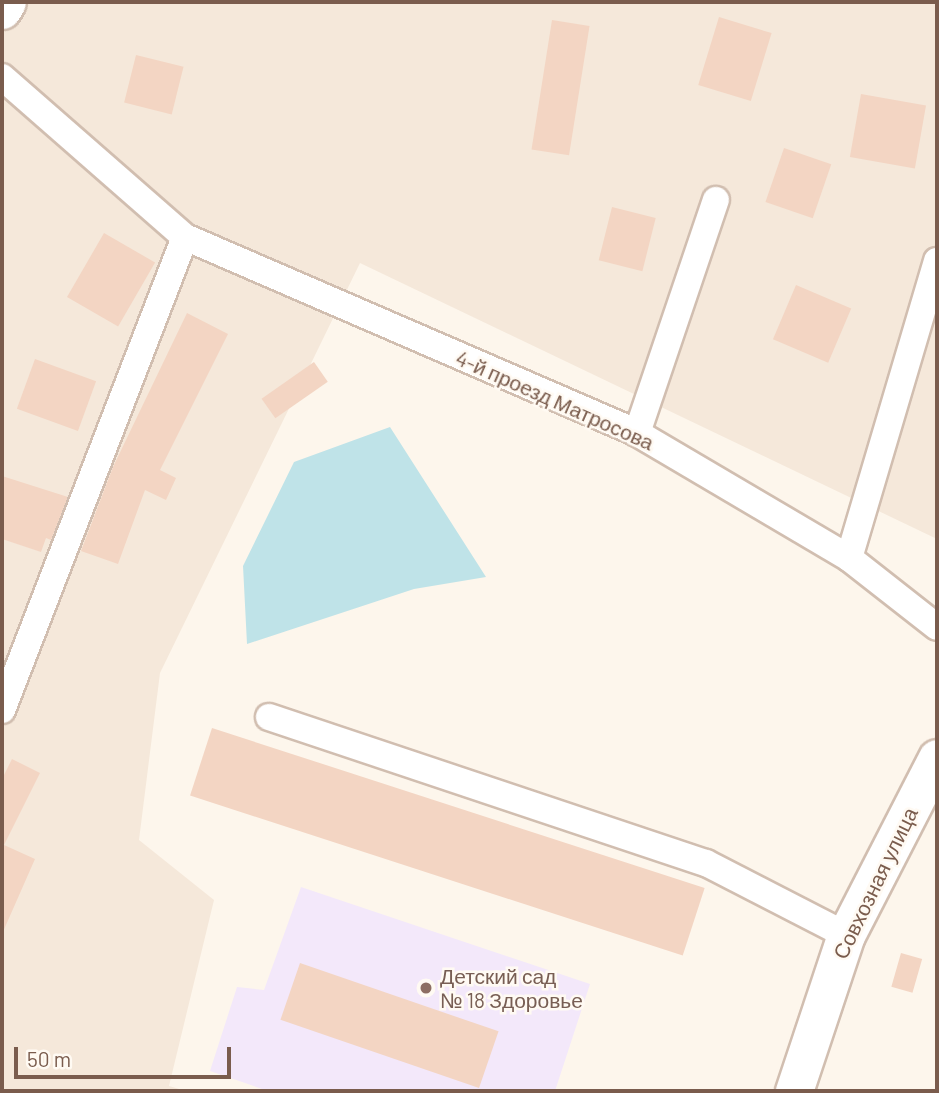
<!DOCTYPE html>
<html>
<head>
<meta charset="utf-8">
<style>
  body { margin:0 }
  #map { position:relative; width:939px; height:1093px; overflow:hidden; background:#fdf6ec; font-family:Barlow,sans-serif }
  div>[style] { position:absolute }
  .residential>* { inset:0; background:#f5e8da }
  .education>* { inset:0; background:#f3e8fa }
  .water>* { inset:0; background:#bfe3e8 }
  .building>* { inset:0; background:#f3d5c3; transform-origin:0 0 }
  .roads { filter:drop-shadow(2px 0 #d1beb0) drop-shadow(-2px 0 #d1beb0) drop-shadow(0 2px #d1beb0) drop-shadow(0 -2px #d1beb0) }
  .street>* { height:26px; margin:-13px; padding:0 13px; transform-origin:13px; border-radius:13px; background:#fff }
  .secondary>* { height:37px; margin:-18.5px; padding:0 18.5px; transform-origin:18.5px; border-radius:18.5px; background:#fff }
  .dots>* { width:19px; height:19px; translate:-50% -50%; box-sizing:border-box; border:4px solid #fffaf3; border-radius:50% }
  span { translate:-50% -50%; white-space:nowrap; text-align:center; line-height:1.15; -webkit-text-stroke:5px #fffaf3; paint-order:stroke }
  .street-label { font-size:21px; color:#7a5c4d }
  .education-label { font-size:21px; color:#785e54 }
  .left { translate:0 -50%; text-align:left }
  .frame { position:absolute; inset:0; border:4px solid #7a5c4d; pointer-events:none }
  .scale { position:absolute; left:14px; top:1047px; width:217px; height:32px; box-sizing:border-box; border:4px solid #7a5c4d; border-top:0; padding-left:9px; font-size:21px; line-height:24px; white-space:nowrap; color:#7a5c4d; -webkit-text-stroke:5px #fffaf3; paint-order:stroke }
</style>
</head>
<body>
<div id="map">
  <div class="residential">
    <i style="clip-path:polygon(2px 2px,937px 2px,937px 539px,360px 263px,160px 673px,139px 840px,214px 900px,169px 1086px,186px 1091px,2px 1091px)"></i>
  </div>
  <div class="education">
    <i style="clip-path:polygon(301px 887px,590px 984px,555px 1091px,268px 1091px,210px 1071px,237px 987px,264px 990px)"></i>
  </div>
  <div class="water">
    <i style="clip-path:polygon(390px 427px,486px 577px,414px 589px,247px 644px,243px 566px,294px 462px)"></i>
  </div>
  <div class="building">
    <i style="left:719px;top:17px;width:55px;height:71px;rotate:17deg"></i>
    <i style="left:552px;top:20px;width:38px;height:131px;rotate:9deg"></i>
    <i style="left:136px;top:55px;width:49px;height:49px;rotate:14deg"></i>
    <i style="left:861px;top:94px;width:66px;height:64px;rotate:10deg"></i>
    <i style="left:784px;top:148px;width:50px;height:57px;rotate:19deg"></i>
    <i style="left:612px;top:207px;width:45px;height:55px;rotate:14deg"></i>
    <i style="left:104px;top:233px;width:59px;height:74px;rotate:30deg"></i>
    <i style="left:796px;top:285px;width:60px;height:59px;rotate:23deg"></i>
    <i style="clip-path:polygon(187px 313px,228px 334px,160px 470px,176px 478px,166px 500px,145px 490px,118px 564px,81px 551px,113px 467px)"></i>
    <i style="left:35px;top:359px;width:65px;height:53px;rotate:20deg"></i>
    <i style="left:314px;top:362px;width:24px;height:64px;rotate:55deg"></i>
    <i style="clip-path:polygon(2px 476px,68px 497px,51px 540px,46px 538px,41px 552px,2px 539px)"></i>
    <i style="left:212px;top:728px;width:518px;height:71px;rotate:18deg"></i>
    <i style="clip-path:polygon(12px 759px,40px 773px,4px 845px,35px 859px,2px 934px,2px 779px)"></i>
    <i style="left:901px;top:953px;width:22px;height:35px;rotate:16deg"></i>
    <i style="left:300px;top:963px;width:210px;height:60px;rotate:19deg"></i>
  </div>
  <div class="roads">
    <div class="street">
      <i style="left:2px;top:77px;width:243px;rotate:41.2deg"></i>
      <i style="left:185px;top:237px;width:493px;rotate:23.4deg"></i>
      <i style="left:637px;top:433px;width:246px;rotate:30.5deg"></i>
      <i style="left:849px;top:558px;width:112px;rotate:38.1deg"></i>
      <i style="left:637px;top:433px;width:246px;rotate:-71.3deg"></i>
      <i style="left:849px;top:558px;width:310px;rotate:-73.5deg"></i>
      <i style="left:2px;top:710px;width:507px;rotate:-68.85deg"></i>
      <i style="left:269px;top:717px;width:461px;rotate:18.5deg"></i>
      <i style="left:706px;top:863px;width:157px;rotate:27.2deg"></i>
    </div>
    <div class="secondary">
      <i style="left:2px;top:10px;width:9px;rotate:-58deg"></i>
      <i style="left:794px;top:1091px;width:164px;rotate:-71.6deg"></i>
      <i style="left:846px;top:935px;width:199px;rotate:-62.8deg"></i>
    </div>
  </div>
  <div class="dots">
    <i style="left:426px;top:988px;background:#8d6e63"></i>
  </div>
  <div class="street-label">
    <span style="left:555px;top:400px;rotate:24deg">4-й проезд Матросова</span>
    <span style="left:875px;top:883px;rotate:-64deg">Совхозная улица</span>
  </div>
  <div class="education-label">
    <span class="left" style="left:440px;top:988px">Детский сад<br>№ 18 Здоровье</span>
  </div>
  <div class="frame"></div>
  <div class="scale">50 m</div>
</div>
</body>
</html>
